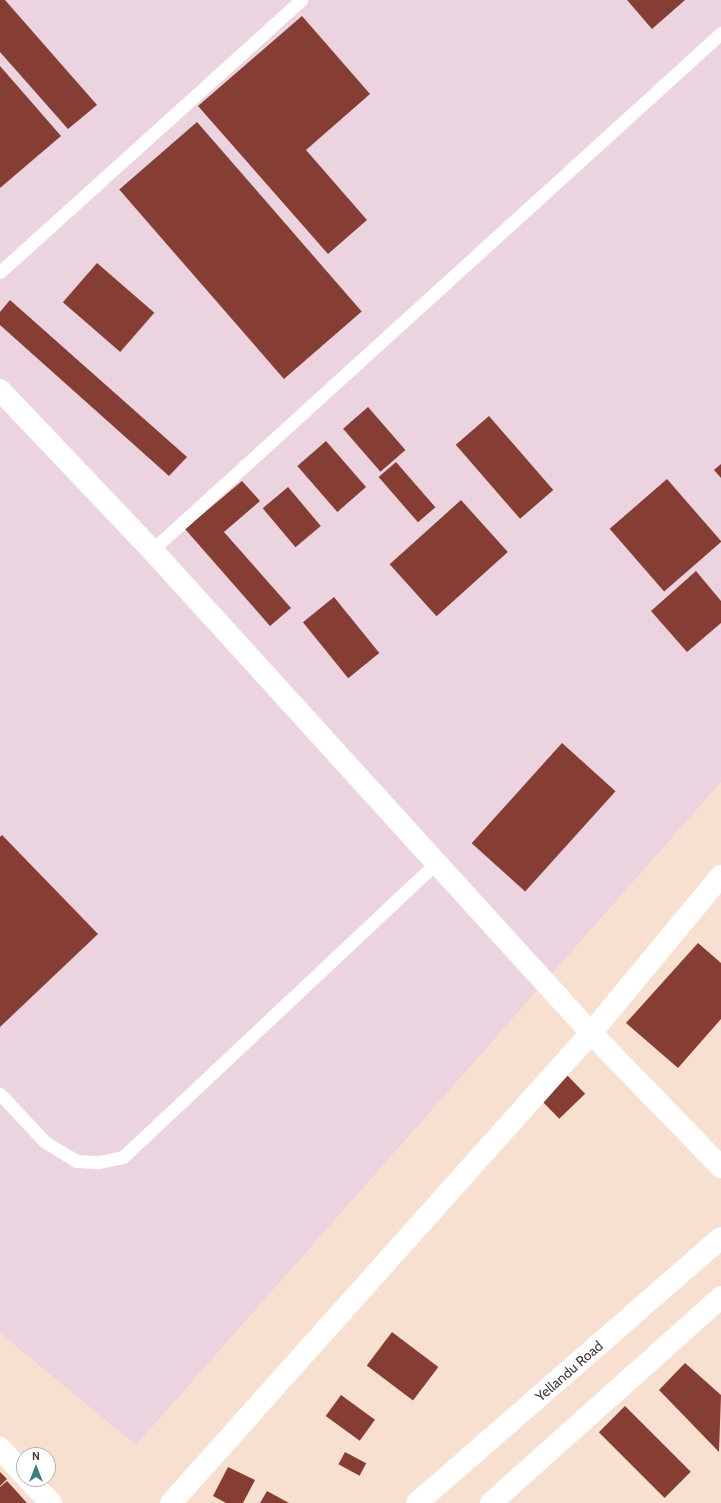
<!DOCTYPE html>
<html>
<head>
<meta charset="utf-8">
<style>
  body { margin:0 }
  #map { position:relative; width:721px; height:1503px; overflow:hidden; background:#f7e0cf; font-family:Cabin,sans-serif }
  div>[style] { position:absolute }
  .industrial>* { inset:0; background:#ebd3df }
  .building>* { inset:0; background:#863e34; transform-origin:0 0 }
  .lane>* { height:13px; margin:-6.5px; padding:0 6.5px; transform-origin:6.5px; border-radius:6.5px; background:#fff }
  .street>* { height:22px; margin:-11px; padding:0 11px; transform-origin:11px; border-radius:11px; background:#fff }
  .secondary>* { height:22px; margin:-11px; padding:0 11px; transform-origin:11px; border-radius:11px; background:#fff }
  span { translate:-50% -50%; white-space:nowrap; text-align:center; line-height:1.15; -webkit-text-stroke:4px #fff; paint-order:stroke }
  .street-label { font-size:14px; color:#423933 }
  .north { position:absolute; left:16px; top:1447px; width:40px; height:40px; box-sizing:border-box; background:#fff; border:1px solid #b3b0ad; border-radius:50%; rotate:0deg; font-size:11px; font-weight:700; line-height:16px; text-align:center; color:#423933 }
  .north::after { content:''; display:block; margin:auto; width:14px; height:18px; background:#377f78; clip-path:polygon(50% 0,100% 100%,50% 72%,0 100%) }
</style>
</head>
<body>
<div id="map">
  <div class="industrial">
    <i style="clip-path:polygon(0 0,721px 0,721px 782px,136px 1445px,0 1333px)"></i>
  </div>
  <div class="building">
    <i style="clip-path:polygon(0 0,5px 0,97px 105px,68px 129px,0 52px)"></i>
    <i style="clip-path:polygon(627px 0,685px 0,652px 29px)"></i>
    <i style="clip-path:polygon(302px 16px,370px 94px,306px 150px,367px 220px,328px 254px,198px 106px)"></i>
    <i style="clip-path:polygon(0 66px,61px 136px,0 188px)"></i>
    <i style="left:197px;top:122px;width:251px;height:103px;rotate:49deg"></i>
    <i style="left:97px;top:263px;width:76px;height:52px;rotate:41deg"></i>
    <i style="clip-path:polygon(10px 300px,187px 457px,169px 476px,0 325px,0 312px)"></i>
    <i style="left:368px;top:407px;width:57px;height:33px;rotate:49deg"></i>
    <i style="left:489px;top:416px;width:98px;height:44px;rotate:49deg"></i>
    <i style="left:326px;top:441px;width:61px;height:38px;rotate:49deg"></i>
    <i style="left:396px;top:462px;width:60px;height:23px;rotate:49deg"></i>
    <i style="clip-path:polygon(721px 464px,721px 478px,714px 470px)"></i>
    <i style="left:667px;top:479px;width:83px;height:76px;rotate:49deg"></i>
    <i style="clip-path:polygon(242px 481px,260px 501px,224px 532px,291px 608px,270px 626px,185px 529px)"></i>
    <i style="left:288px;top:487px;width:51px;height:33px;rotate:50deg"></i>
    <i style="left:461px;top:500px;width:70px;height:96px;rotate:48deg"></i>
    <i style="clip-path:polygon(696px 571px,721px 601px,721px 623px,687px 652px,651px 611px)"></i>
    <i style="left:334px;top:597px;width:72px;height:40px;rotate:51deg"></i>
    <i style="left:562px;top:743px;width:72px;height:135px;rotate:42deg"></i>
    <i style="clip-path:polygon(2px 835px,98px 934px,0 1027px,0 837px)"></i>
    <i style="clip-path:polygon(698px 943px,721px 963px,721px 1019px,678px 1068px,626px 1023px)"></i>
    <i style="left:565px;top:1073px;width:29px;height:36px;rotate:46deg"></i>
    <i style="left:392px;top:1332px;width:58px;height:42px;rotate:37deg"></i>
    <i style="clip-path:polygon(685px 1363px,721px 1395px,719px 1452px,659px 1390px)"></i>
    <i style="left:341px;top:1395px;width:42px;height:26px;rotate:36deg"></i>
    <i style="left:625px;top:1406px;width:93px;height:37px;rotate:45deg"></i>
    <i style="left:345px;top:1452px;width:24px;height:14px;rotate:28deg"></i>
    <i style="clip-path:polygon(228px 1467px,255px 1480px,243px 1503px,226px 1503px,213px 1496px)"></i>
    <i style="clip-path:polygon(0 1472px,7px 1479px,0 1486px)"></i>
    <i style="clip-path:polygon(7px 1481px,27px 1503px,0 1503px,0 1487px)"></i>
    <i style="clip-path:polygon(267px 1491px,289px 1503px,260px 1503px)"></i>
  </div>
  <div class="lane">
    <i style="left:0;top:272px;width:406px;rotate:-42.1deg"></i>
    <i style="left:152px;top:550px;width:769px;rotate:-42.26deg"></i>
    <i style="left:0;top:1094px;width:66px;rotate:46.8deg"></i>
    <i style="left:45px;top:1142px;width:37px;rotate:31deg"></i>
    <i style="left:77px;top:1161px;width:22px;rotate:3deg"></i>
    <i style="left:99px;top:1162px;width:25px;rotate:-12deg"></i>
    <i style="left:123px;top:1157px;width:429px;rotate:-43.2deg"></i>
  </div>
  <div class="street">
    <i style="left:0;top:390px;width:221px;rotate:46.5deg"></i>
    <i style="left:152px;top:550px;width:653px;rotate:47.73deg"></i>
    <i style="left:591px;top:1033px;width:187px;rotate:45.9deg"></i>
    <i style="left:0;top:1448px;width:36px;rotate:48deg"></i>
    <i style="left:28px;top:1479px;width:33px;rotate:46deg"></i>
    <i style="left:171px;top:1503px;width:630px;rotate:-48.22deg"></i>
    <i style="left:591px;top:1033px;width:204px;rotate:-50.4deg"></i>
  </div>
  <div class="secondary">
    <i style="left:417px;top:1503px;width:403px;rotate:-41.1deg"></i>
    <i style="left:491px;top:1503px;width:309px;rotate:-41.8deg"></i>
  </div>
  <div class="street-label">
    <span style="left:569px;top:1371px;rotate:-41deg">Yellandu Road</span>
  </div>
  <div class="north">N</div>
</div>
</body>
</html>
